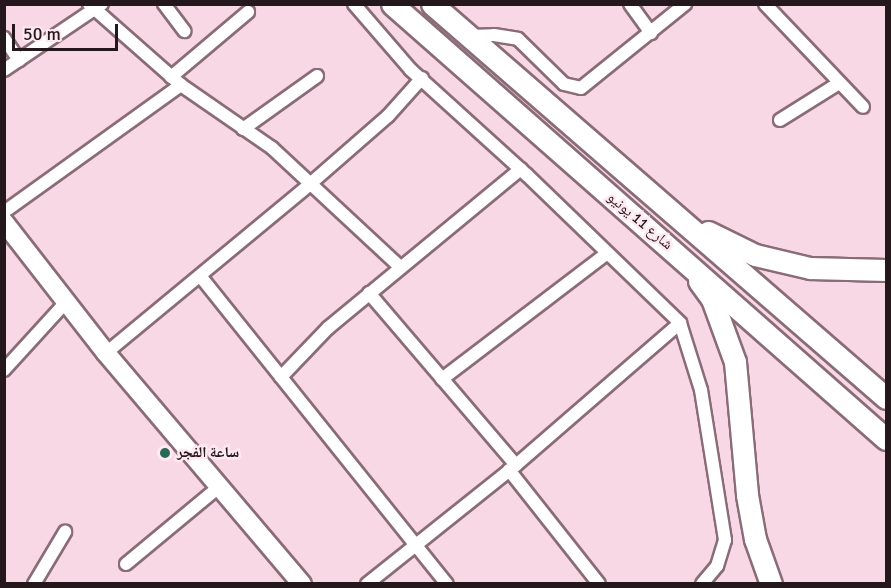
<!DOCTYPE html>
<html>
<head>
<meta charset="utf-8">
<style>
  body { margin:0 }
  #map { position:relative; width:891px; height:588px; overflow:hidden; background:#f9d8e5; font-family:Signika,"Noto Naskh Arabic",sans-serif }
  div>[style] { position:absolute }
  .roads { filter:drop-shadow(2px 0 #8a6c78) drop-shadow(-2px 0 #8a6c78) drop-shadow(0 2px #8a6c78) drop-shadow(0 -2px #8a6c78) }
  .minor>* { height:12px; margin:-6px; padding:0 6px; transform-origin:6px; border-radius:6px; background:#fff }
  .secondary>* { height:18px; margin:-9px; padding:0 9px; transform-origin:9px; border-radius:9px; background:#fff }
  .trunk>* { height:21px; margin:-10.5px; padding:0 10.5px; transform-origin:10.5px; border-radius:10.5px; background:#fff }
  .dots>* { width:16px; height:16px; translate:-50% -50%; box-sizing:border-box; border:3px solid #fee9f1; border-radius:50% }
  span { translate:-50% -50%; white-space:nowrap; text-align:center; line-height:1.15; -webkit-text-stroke:5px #fee9f1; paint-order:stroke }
  .street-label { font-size:15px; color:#24181d }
  .poi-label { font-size:15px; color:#24181d; font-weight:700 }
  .left { translate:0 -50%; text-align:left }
  .frame { position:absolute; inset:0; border:6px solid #24181d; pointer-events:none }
  .scale { position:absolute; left:12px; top:24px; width:106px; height:27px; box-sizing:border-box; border:3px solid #24181d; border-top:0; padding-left:8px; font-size:18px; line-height:21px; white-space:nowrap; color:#24181d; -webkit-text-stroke:4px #fee9f1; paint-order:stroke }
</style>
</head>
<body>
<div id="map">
  <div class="roads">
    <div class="minor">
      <i style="left:89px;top:4px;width:123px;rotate:41.4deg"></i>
      <i style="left:181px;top:85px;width:111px;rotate:34.7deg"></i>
      <i style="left:272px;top:148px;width:175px;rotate:42.9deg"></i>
      <i style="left:164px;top:4px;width:34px;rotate:53deg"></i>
      <i style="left:354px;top:4px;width:87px;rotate:49.2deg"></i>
      <i style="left:411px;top:70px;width:156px;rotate:42.2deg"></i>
      <i style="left:527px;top:175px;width:213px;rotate:44deg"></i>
      <i style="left:680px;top:323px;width:70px;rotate:72.6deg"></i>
      <i style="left:701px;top:390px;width:152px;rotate:80.9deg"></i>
      <i style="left:725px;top:540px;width:27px;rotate:107deg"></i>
      <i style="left:717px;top:566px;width:23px;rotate:130deg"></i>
      <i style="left:630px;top:4px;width:36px;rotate:54deg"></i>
      <i style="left:765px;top:4px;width:142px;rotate:46.4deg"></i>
      <i style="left:469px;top:36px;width:25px;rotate:-2deg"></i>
      <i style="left:494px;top:35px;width:24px;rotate:9deg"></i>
      <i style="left:518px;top:39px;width:64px;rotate:44.4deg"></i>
      <i style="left:564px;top:84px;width:17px;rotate:13deg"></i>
      <i style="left:581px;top:88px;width:134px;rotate:-38.9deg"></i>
      <i style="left:4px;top:38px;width:27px;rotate:56deg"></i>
      <i style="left:4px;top:70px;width:118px;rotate:-34deg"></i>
      <i style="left:171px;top:77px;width:101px;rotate:-40.2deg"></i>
      <i style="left:780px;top:120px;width:70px;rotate:-32.1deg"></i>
      <i style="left:243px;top:129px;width:91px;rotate:-35.6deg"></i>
      <i style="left:4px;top:212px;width:218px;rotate:-35.7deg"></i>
      <i style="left:201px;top:277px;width:128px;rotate:51.3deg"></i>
      <i style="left:281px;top:377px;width:68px;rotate:-46.2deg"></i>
      <i style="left:328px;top:328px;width:250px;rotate:-39.5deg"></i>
      <i style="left:369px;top:293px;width:226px;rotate:49.5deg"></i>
      <i style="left:106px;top:353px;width:265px;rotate:-39.6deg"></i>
      <i style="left:310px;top:184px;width:103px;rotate:-41.1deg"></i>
      <i style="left:388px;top:116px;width:51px;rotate:-48.2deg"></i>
      <i style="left:4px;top:370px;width:92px;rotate:-47.6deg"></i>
      <i style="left:281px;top:377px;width:265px;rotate:51.3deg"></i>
      <i style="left:442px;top:379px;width:206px;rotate:-37.3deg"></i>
      <i style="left:509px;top:470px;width:145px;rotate:51.7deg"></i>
      <i style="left:126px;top:564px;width:122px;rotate:-39.7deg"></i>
      <i style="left:34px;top:584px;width:61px;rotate:-59.2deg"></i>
      <i style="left:367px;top:584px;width:191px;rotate:-38.6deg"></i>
      <i style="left:516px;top:465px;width:217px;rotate:-40.9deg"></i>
    </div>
    <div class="secondary">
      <i style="left:4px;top:222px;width:166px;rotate:52.1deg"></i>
      <i style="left:106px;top:353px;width:303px;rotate:49.7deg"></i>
    </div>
    <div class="trunk">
      <i style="left:392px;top:4px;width:658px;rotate:41.37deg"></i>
      <i style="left:432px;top:4px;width:601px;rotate:40.95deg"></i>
      <i style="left:708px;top:232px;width:52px;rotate:26.1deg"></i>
      <i style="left:755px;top:255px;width:57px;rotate:13.3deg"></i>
      <i style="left:810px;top:268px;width:76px;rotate:1.5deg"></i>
      <i style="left:699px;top:281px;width:22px;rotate:54deg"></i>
      <i style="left:712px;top:299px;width:67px;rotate:69.9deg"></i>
      <i style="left:735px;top:362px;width:134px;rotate:84.8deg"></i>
      <i style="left:747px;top:495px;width:45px;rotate:79.7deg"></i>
      <i style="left:755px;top:539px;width:48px;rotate:70.4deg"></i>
    </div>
  </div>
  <div class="dots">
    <i style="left:165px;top:453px;background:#296958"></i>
  </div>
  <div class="street-label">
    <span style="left:640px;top:221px;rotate:40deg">شارع 11 يونيو</span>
  </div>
  <div class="poi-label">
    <span class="left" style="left:177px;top:453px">ساعة الفجر</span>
  </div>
  <div class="frame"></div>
  <div class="scale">50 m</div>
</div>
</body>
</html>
